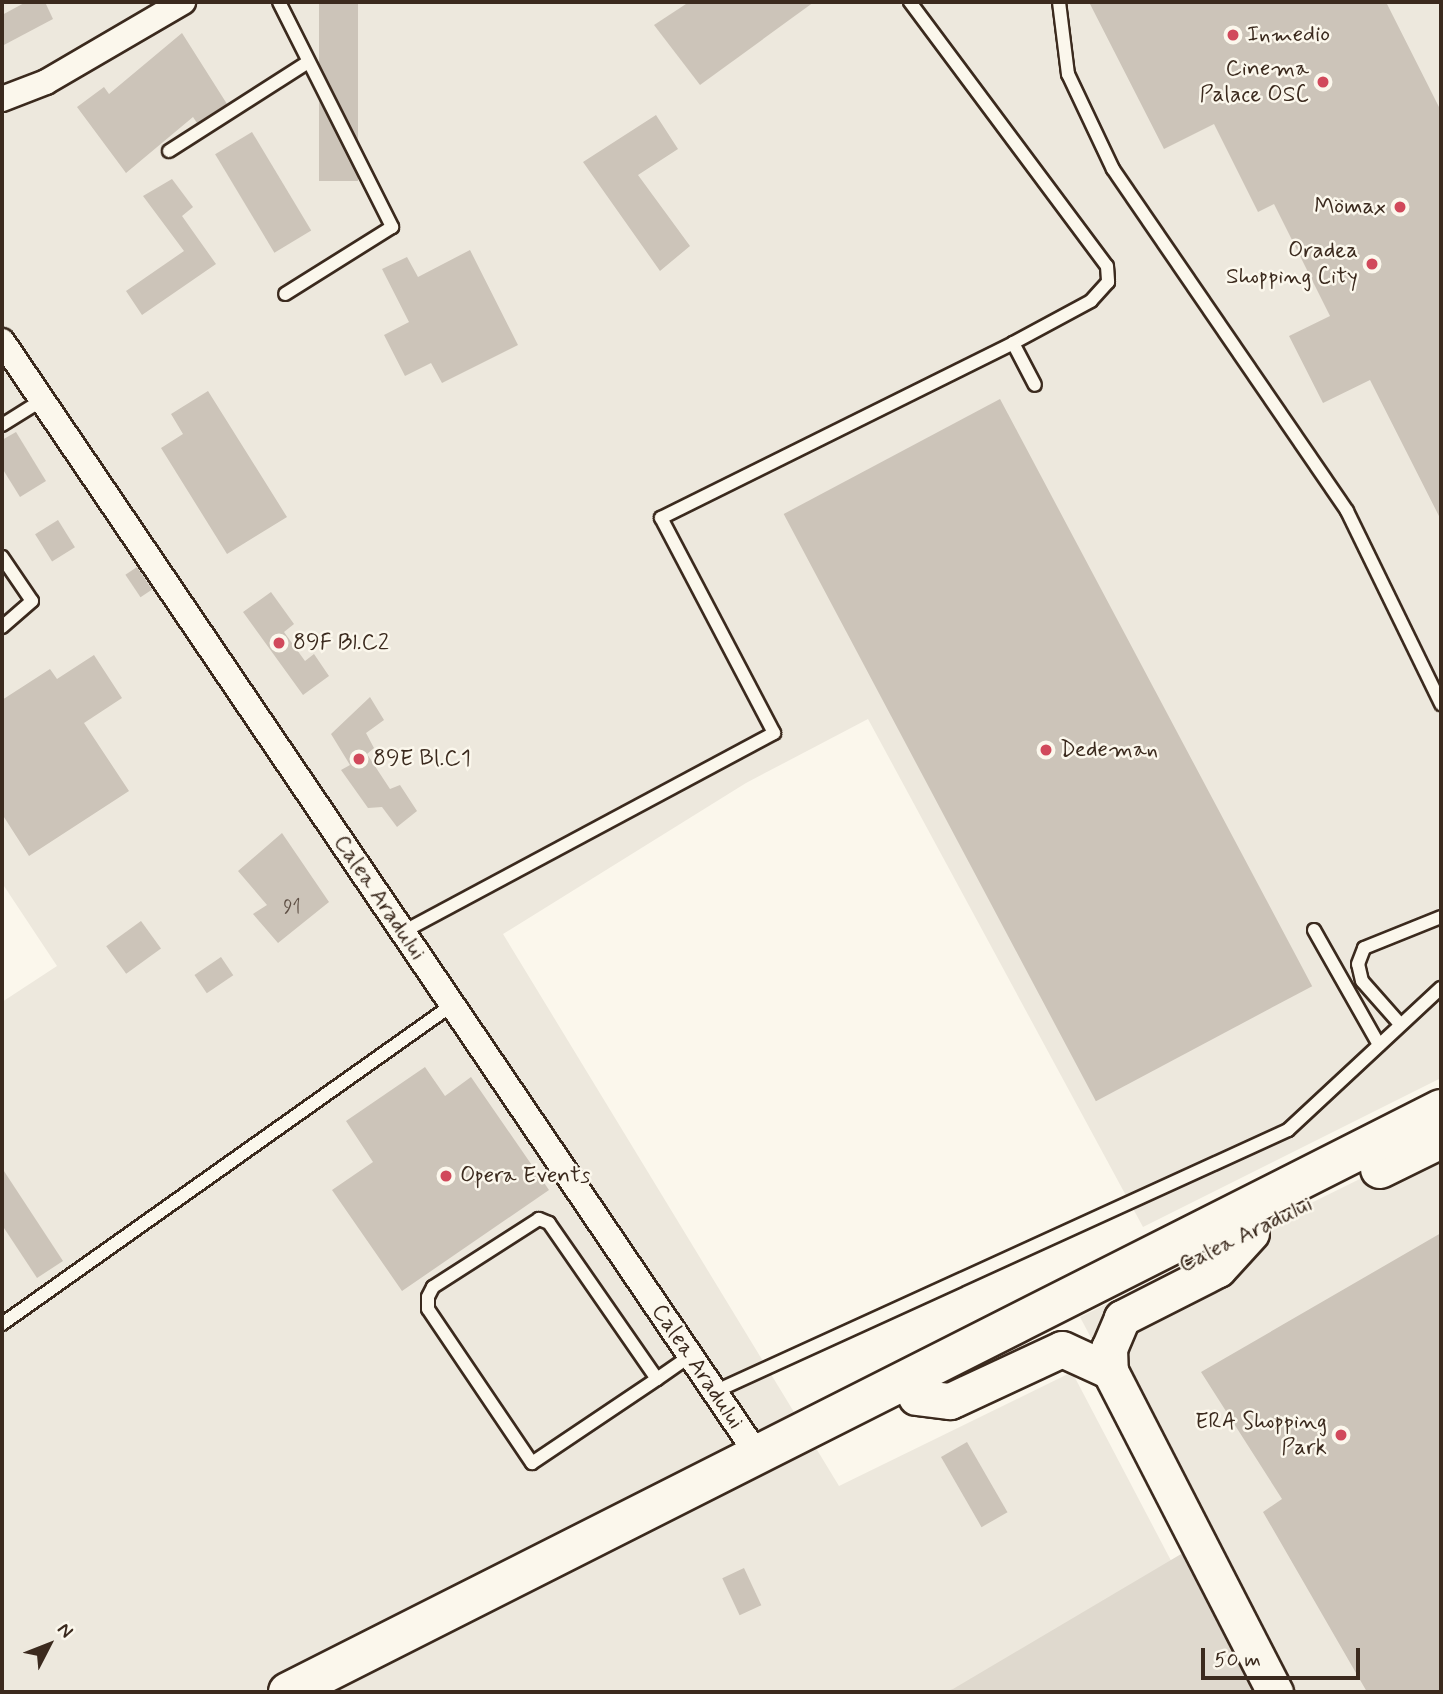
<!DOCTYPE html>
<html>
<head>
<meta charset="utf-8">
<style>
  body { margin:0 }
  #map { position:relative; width:1443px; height:1694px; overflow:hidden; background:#fbf7ec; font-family:Mynerve,sans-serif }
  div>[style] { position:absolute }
  .built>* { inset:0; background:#ede8dd }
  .green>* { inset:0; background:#dfd9ce }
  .building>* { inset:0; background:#ccc4b9; transform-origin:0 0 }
  .roads { filter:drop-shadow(2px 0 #3b2a1e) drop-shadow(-2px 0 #3b2a1e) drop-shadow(0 2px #3b2a1e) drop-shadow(0 -2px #3b2a1e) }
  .lane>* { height:12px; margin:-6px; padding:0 6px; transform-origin:6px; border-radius:6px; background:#fbf7ec }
  .street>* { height:24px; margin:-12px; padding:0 12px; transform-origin:12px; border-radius:12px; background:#fbf7ec }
  .secondary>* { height:35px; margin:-17.5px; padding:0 17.5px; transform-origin:17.5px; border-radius:17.5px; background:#fbf7ec }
  .highway>* { height:38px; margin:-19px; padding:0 19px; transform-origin:19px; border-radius:19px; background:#fbf7ec }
  .dots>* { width:19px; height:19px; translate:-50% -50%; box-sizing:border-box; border:4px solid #fbf7ec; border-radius:50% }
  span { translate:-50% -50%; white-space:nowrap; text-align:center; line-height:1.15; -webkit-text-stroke:5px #fbf7ec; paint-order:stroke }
  .number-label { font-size:19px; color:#5f5045 }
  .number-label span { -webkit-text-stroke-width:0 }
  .poi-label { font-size:23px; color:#3b2a1e }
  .left { translate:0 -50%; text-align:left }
  .right { translate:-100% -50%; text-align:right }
  .street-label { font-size:23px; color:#3b2a1e }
  .frame { position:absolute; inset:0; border:4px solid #3b2a1e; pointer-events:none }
  .north { position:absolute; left:14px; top:1610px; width:70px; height:70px; -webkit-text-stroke:5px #fbf7ec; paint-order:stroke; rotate:48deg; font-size:19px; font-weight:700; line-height:28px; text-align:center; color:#3b2a1e }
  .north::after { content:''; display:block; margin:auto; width:24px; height:32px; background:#3b2a1e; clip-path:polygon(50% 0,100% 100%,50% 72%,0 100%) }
  .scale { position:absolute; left:1201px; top:1648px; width:159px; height:32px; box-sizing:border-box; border:4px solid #3b2a1e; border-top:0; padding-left:9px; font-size:21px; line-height:24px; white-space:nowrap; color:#3b2a1e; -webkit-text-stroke:5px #fbf7ec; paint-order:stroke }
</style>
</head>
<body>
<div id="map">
  <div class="built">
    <i style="clip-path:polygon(2px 2px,1441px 2px,1441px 1078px,1143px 1227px,868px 719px,746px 783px,503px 934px,839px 1486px,1072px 1372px,1240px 1692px,2px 1692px,2px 1002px,57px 966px,2px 883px)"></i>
    <i style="clip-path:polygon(1441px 1139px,1441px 1692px,1278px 1692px,1080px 1317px)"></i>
  </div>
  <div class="green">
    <i style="clip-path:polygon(1198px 1544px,1278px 1692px,944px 1692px,953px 1689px)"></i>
  </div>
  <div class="building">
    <i style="clip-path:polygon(26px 2px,45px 2px,53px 19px,2px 46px,2px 15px)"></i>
    <i style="left:319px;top:2px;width:39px;height:179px"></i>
    <i style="clip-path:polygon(689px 2px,814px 2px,700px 85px,654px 25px)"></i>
    <i style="clip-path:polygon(1089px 2px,1386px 2px,1441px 111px,1441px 520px,1370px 380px,1323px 403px,1289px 336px,1330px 316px,1274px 204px,1258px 212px,1214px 124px,1164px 149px)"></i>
    <i style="clip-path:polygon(182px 33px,227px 104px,197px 123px,193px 117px,126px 173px,77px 107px,104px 87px,109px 94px)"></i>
    <i style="clip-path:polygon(656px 115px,678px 149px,638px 175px,690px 246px,660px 271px,583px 162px)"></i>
    <i style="left:252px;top:132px;width:115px;height:43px;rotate:59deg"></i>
    <i style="clip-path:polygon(172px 179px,193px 207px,182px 216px,216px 264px,142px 315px,126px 291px,184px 251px,143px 196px)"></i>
    <i style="clip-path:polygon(470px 250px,518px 345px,442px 383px,431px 363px,405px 376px,384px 335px,409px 322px,382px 269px,407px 257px,418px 277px)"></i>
    <i style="clip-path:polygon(208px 391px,287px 517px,227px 554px,161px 448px,183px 434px,171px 414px)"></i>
    <i style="left:1000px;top:399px;width:665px;height:245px;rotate:62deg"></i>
    <i style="clip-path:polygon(16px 432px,46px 481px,20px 497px,2px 468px,2px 440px)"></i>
    <i style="left:58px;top:520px;width:32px;height:27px;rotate:58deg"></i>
    <i style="left:137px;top:567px;width:27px;height:14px;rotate:56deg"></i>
    <i style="clip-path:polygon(271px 592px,294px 624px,284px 632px,305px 661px,314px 654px,329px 676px,303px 695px,243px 612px)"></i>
    <i style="clip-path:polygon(94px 655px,122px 698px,84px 723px,129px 791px,29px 856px,2px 814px,2px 700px,50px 669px,57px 679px)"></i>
    <i style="clip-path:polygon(370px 697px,384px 720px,366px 733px,374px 748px,367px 754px,390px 789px,400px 785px,417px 811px,397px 827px,382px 807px,368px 808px,341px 770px,350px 765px,331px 734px)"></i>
    <i style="clip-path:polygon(282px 833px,329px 902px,278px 943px,253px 914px,267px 905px,238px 871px)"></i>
    <i style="left:141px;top:921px;width:34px;height:43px;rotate:54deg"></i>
    <i style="left:221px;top:957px;width:22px;height:32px;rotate:56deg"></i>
    <i style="clip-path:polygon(425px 1067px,445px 1096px,471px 1077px,549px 1190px,402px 1291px,332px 1190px,373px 1162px,346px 1121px)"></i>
    <i style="clip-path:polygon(2px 1168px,63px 1261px,37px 1278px,2px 1225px)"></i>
    <i style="clip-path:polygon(1441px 1233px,1441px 1692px,1367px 1692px,1263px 1512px,1282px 1499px,1201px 1372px)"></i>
    <i style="left:967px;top:1442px;width:81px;height:30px;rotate:60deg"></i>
    <i style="left:744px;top:1568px;width:41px;height:24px;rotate:65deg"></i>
  </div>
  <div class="roads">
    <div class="lane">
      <i style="left:279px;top:2px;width:252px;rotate:63.3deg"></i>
      <i style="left:392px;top:227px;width:126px;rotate:147.9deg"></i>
      <i style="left:910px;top:2px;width:329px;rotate:53.3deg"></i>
      <i style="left:1107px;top:266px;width:16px;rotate:86deg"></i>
      <i style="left:1108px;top:282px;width:25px;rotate:132deg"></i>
      <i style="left:1091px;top:301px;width:89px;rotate:151.7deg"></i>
      <i style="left:1013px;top:343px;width:47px;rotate:62.4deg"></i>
      <i style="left:1059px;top:2px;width:73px;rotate:82.9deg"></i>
      <i style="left:1068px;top:74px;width:105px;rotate:64.7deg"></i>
      <i style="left:1113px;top:169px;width:414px;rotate:55.6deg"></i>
      <i style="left:1347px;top:511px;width:215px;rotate:64deg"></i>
      <i style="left:169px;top:151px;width:165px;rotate:-32.6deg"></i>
      <i style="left:2px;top:425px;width:47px;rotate:-32deg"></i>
      <i style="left:2px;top:557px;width:53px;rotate:55.7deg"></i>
      <i style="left:32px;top:601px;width:40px;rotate:139deg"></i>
      <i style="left:1314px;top:930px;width:132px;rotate:60.5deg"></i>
      <i style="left:403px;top:932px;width:421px;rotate:-28.2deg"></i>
      <i style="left:774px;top:733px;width:243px;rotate:-117.7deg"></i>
      <i style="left:661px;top:518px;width:393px;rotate:-26.4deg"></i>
      <i style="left:1400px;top:1024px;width:57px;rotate:-131.5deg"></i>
      <i style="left:1362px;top:981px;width:17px;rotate:-103deg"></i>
      <i style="left:1358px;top:964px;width:17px;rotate:-69deg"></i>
      <i style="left:1364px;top:948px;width:83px;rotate:-21.9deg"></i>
      <i style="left:2px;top:1324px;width:552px;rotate:-35.33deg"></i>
      <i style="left:657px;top:1379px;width:190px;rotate:-124.7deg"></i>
      <i style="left:549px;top:1223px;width:11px;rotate:-158deg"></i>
      <i style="left:539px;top:1219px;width:126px;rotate:147.3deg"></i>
      <i style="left:433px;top:1287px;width:11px;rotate:117deg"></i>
      <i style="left:428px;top:1297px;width:12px;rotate:90deg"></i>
      <i style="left:428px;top:1309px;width:186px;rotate:56deg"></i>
      <i style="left:532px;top:1463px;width:151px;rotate:-33.9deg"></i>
      <i style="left:657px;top:1379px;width:40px;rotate:-34.9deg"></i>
      <i style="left:714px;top:1392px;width:631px;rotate:-24.53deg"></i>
      <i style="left:1288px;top:1130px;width:209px;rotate:-42.9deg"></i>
    </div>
    <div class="street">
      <i style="left:2px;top:99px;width:47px;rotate:-21.1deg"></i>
      <i style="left:46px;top:82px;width:159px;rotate:-30.3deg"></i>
      <i style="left:2px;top:341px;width:1345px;rotate:55.85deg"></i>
    </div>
    <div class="secondary">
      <i style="left:1251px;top:1233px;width:49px;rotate:132.5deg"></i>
      <i style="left:1218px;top:1269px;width:108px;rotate:153deg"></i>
      <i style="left:1122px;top:1318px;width:33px;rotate:113deg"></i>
      <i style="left:1109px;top:1348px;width:23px;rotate:88deg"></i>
      <i style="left:1110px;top:1371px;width:361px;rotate:62.8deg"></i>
      <i style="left:916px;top:1397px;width:34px;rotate:7deg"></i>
      <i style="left:950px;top:1401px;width:123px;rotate:-24.9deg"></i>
      <i style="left:1062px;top:1349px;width:53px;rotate:24.6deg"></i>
    </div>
    <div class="highway">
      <i style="left:1380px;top:1169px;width:68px;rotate:-26.2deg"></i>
      <i style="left:288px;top:1692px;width:1292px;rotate:-26.82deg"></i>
    </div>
  </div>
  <div class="dots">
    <i style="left:1233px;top:35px;background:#d1495b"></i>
    <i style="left:1323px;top:82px;background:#d1495b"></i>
    <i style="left:1400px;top:207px;background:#d1495b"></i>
    <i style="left:1372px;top:264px;background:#d1495b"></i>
    <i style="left:279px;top:643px;background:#d1495b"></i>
    <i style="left:1046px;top:750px;background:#d1495b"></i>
    <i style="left:359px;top:759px;background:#d1495b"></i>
    <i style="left:446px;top:1176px;background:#d1495b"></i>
    <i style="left:1341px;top:1435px;background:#d1495b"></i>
  </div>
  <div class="number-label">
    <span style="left:292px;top:908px">91</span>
  </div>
  <div class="poi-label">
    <span class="left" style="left:1247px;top:35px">Inmedio</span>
    <span class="right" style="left:1309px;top:82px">Cinema<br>Palace OSC</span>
    <span class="right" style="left:1386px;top:207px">Mömax</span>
    <span class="right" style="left:1358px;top:264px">Oradea<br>Shopping City</span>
    <span class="left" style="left:293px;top:643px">89F Bl.C2</span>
    <span class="left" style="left:1060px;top:750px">Dedeman</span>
    <span class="left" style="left:373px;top:759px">89E Bl.C1</span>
    <span class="left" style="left:460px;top:1176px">Opera Events</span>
    <span class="right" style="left:1327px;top:1435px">ERA Shopping<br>Park</span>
  </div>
  <div class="street-label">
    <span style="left:379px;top:898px;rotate:56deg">Calea Aradului</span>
    <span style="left:1246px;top:1235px;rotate:-26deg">Calea Aradului</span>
    <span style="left:697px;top:1367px;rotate:56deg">Calea Aradului</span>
  </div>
  <div class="frame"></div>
  <div class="north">N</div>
  <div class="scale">50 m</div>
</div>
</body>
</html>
